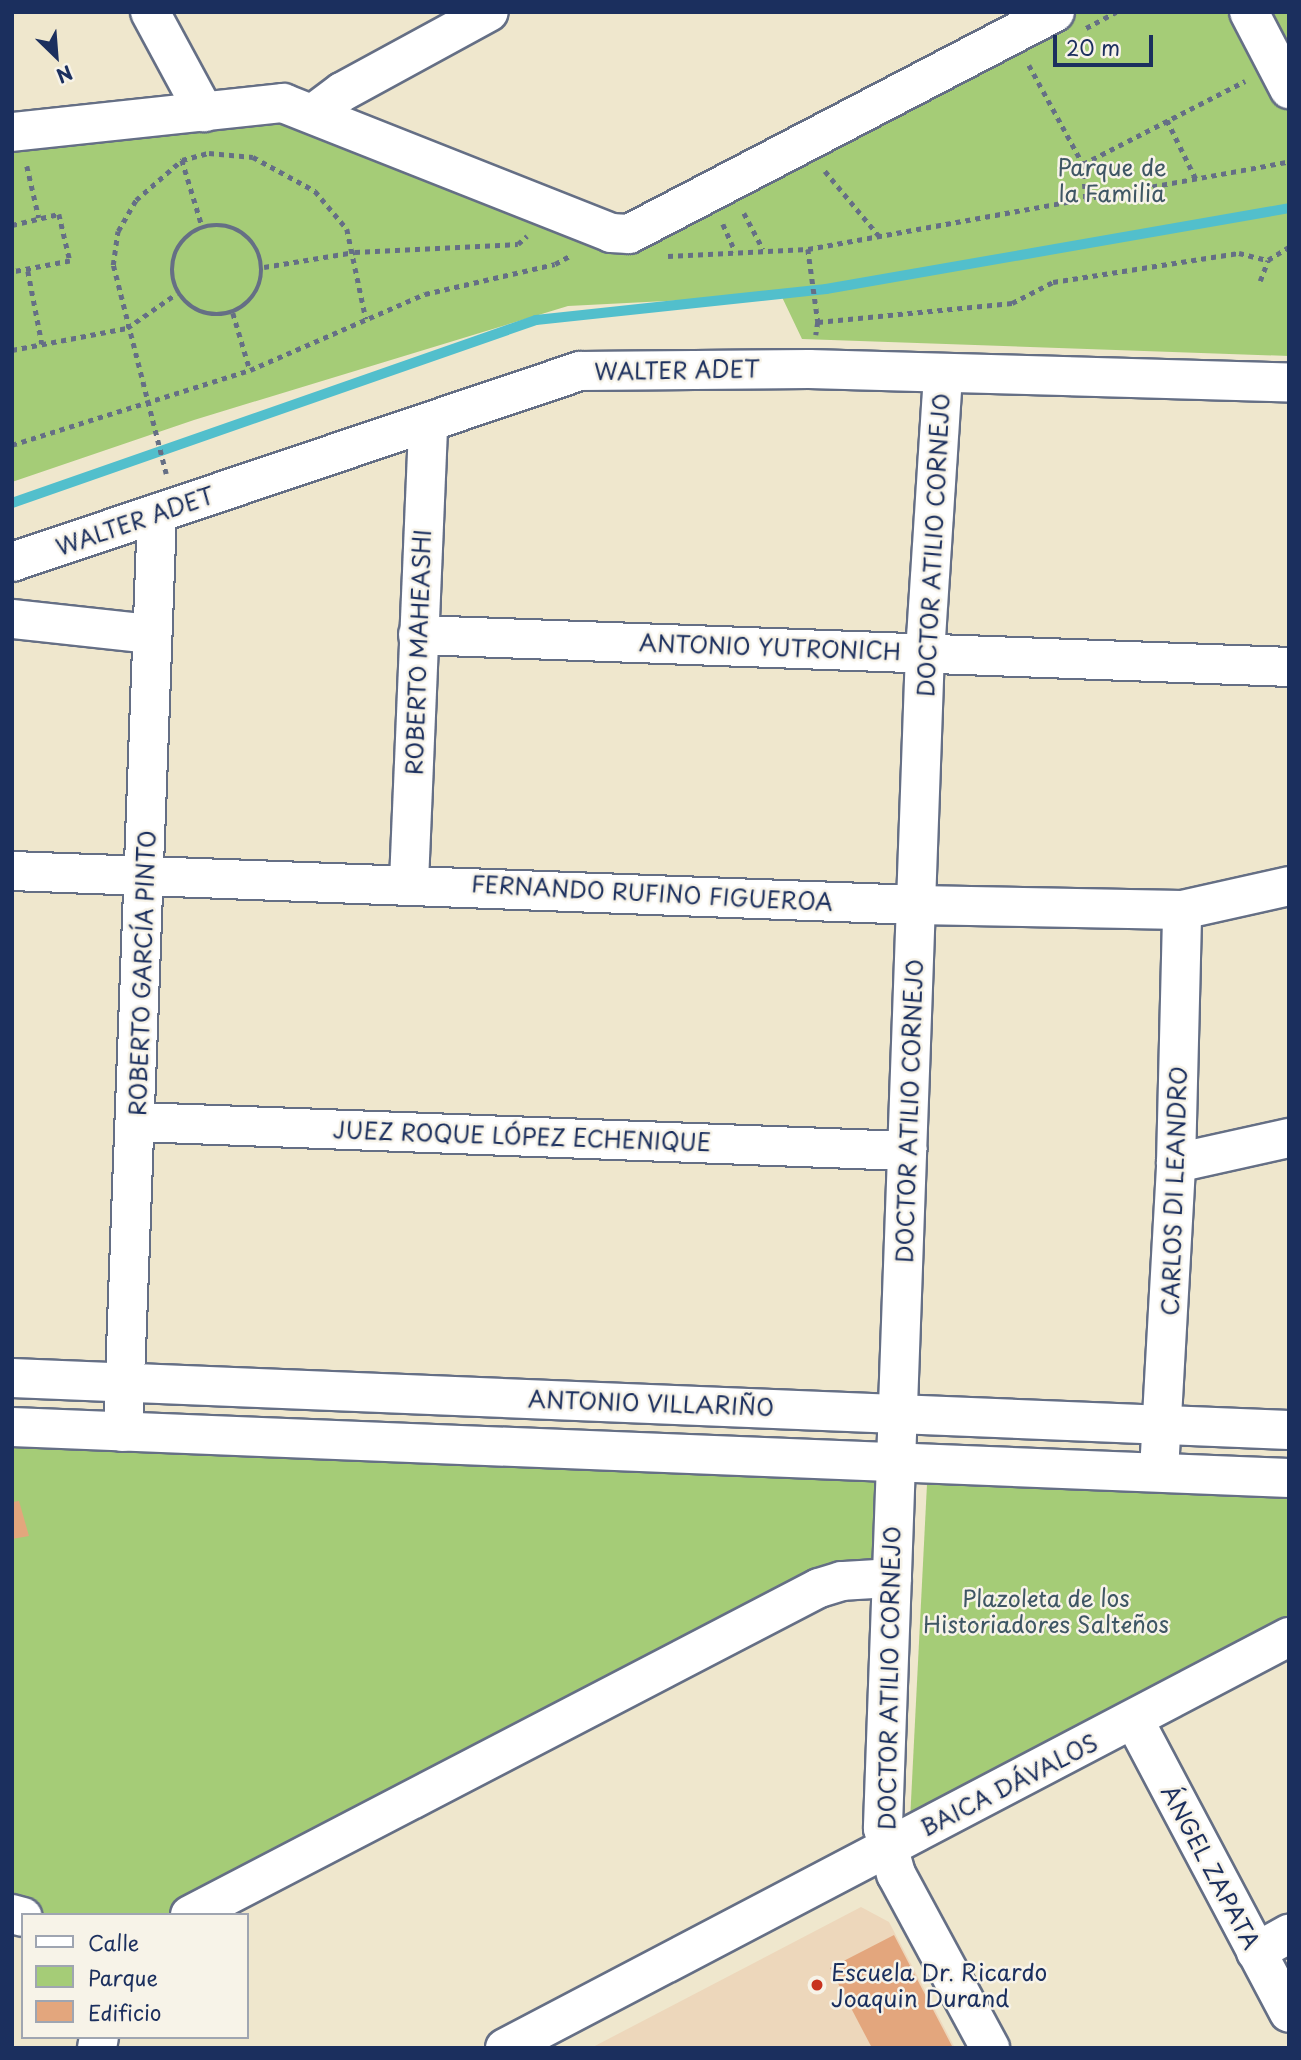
<!DOCTYPE html>
<html>
<head>
<meta charset="utf-8">
<style>
  body { margin:0 }
  #map { position:relative; width:1301px; height:2060px; overflow:hidden; background:#efe7cd; font-family:"Playpen Sans",sans-serif }
  div>[style] { position:absolute }
  .built>* { inset:0; background:#edd7bb }
  .green>* { inset:0; background:#a5cc77 }
  .stream>* { height:10px; margin:-5px; padding:0 5px; transform-origin:5px; border-radius:5px; background:#52bfcc }
  .building>* { inset:0; background:#e3a67d }
  .path>* { height:4.5px; margin-top:-2.25px; transform-origin:0; background:repeating-linear-gradient(90deg,#656f85 0 5px,transparent 0 10px) }
  .path>.ring { margin:-2.25px; padding:0; box-sizing:content-box; background:none; border:4.5px solid #656f85; border-radius:50% }
  .roads { filter:drop-shadow(2px 0 #656f85) drop-shadow(-2px 0 #656f85) drop-shadow(0 2px #656f85) drop-shadow(0 -2px #656f85) }
  .minor>* { height:38px; margin:-19px; padding:0 19px; transform-origin:19px; border-radius:19px; background:#fff }
  .tertiary>* { height:38px; margin:-19px; padding:0 19px; transform-origin:19px; border-radius:19px; background:#fff }
  .dots>* { width:19px; height:19px; translate:-50% -50%; box-sizing:border-box; border:4px solid #f7f3e8; border-radius:50% }
  span { translate:-50% -50%; white-space:nowrap; text-align:center; line-height:1.15; -webkit-text-stroke:5px #f7f3e8; paint-order:stroke }
  .park-label { font-size:23px; color:#3e5664 }
  .street-label { font-size:23px; color:#1b2f5e }
  .poi-label { font-size:23px; color:#1b2f5e }
  .left { translate:0 -50%; text-align:left }
  .frame { position:absolute; inset:0; border:14px solid #1b2f5e; pointer-events:none }
  .legend { position:absolute; left:21px; top:1913px; width:228px; height:126px; box-sizing:border-box; background:#f7f3e8; border:2px solid #9fa5b1; margin:0; padding:9px 12px; list-style:none; font-size:21px; color:#1b2f5e }
  .legend li { display:flex; align-items:center; gap:14px; height:35px }
  .legend b { width:35px; border:2px solid #9fa5b1 }
  .north { position:absolute; left:21px; top:21px; width:70px; height:70px; -webkit-text-stroke:5px #f7f3e8; paint-order:stroke; rotate:155deg; font-size:19px; font-weight:700; line-height:28px; text-align:center; color:#1b2f5e }
  .north::after { content:''; display:block; margin:auto; width:24px; height:32px; background:#1b2f5e; clip-path:polygon(50% 0,100% 100%,50% 72%,0 100%) }
  .scale { position:absolute; left:1053px; top:35px; width:100px; height:32px; box-sizing:border-box; border:4px solid #1b2f5e; border-top:0; padding-left:9px; font-size:21px; line-height:24px; white-space:nowrap; color:#1b2f5e; -webkit-text-stroke:5px #f7f3e8; paint-order:stroke }
</style>
</head>
<body>
<div id="map">
  <div class="built">
    <i style="clip-path:polygon(861px 1907px,889px 1922px,955px 2048px,591px 2048px)"></i>
  </div>
  <div class="green">
    <i style="clip-path:polygon(1060px 12px,1289px 12px,1289px 356px,802px 339px,781px 295px,568px 306px,194px 420px,12px 482px,12px 132px,256px 103px,586px 242px)"></i>
    <i style="clip-path:polygon(12px 1427px,895px 1461px,892px 1578px,819px 1588px,198px 1915px,23px 1915px,12px 1922px)"></i>
    <i style="clip-path:polygon(927px 1484px,1289px 1499px,1289px 1620px,910px 1821px)"></i>
  </div>
  <div class="stream">
    <i style="left:12px;top:503px;width:555px;rotate:-19.25deg"></i>
    <i style="left:536px;top:320px;width:292px;rotate:-6.1deg"></i>
    <i style="left:826px;top:289px;width:470px;rotate:-9.9deg"></i>
  </div>
  <div class="building">
    <i style="clip-path:polygon(19px 1501px,29px 1536px,12px 1539px,12px 1502px)"></i>
    <i style="clip-path:polygon(894px 1935px,953px 2048px,872px 2048px,830px 1968px)"></i>
  </div>
  <div class="path">
    <i style="left:1086px;top:28px;width:34px;rotate:-28deg"></i>
    <i style="left:1029px;top:65px;width:113px;rotate:61.4deg"></i>
    <i style="left:1083px;top:164px;width:36px;rotate:85deg"></i>
    <i style="left:1167px;top:120px;width:68px;rotate:63.8deg"></i>
    <i style="left:182px;top:160px;width:69px;rotate:73.1deg"></i>
    <i style="left:1083px;top:164px;width:182px;rotate:-27.1deg"></i>
    <i style="left:27px;top:166px;width:53px;rotate:77deg"></i>
    <i style="left:825px;top:171px;width:86px;rotate:50.2deg"></i>
    <i style="left:744px;top:213px;width:41px;rotate:62.2deg"></i>
    <i style="left:723px;top:224px;width:30px;rotate:66deg"></i>
    <i class="ring" style="left:172px;top:225px;width:85.5px;height:85.5px"></i>
    <i style="left:12px;top:225px;width:48px;rotate:-13.2deg"></i>
    <i style="left:59px;top:214px;width:48px;rotate:76.8deg"></i>
    <i style="left:70px;top:261px;width:59px;rotate:169.3deg"></i>
    <i style="left:808px;top:249px;width:74px;rotate:82.2deg"></i>
    <i style="left:818px;top:322px;width:13px;rotate:99deg"></i>
    <i style="left:668px;top:256px;width:140px;rotate:-2.9deg"></i>
    <i style="left:808px;top:249px;width:489px;rotate:-10.3deg"></i>
    <i style="left:264px;top:267px;width:92px;rotate:-9.4deg"></i>
    <i style="left:355px;top:252px;width:163px;rotate:-2.8deg"></i>
    <i style="left:518px;top:244px;width:12px;rotate:-42deg"></i>
    <i style="left:28px;top:271px;width:74px;rotate:79.1deg"></i>
    <i style="left:1260px;top:281px;width:22px;rotate:-69deg"></i>
    <i style="left:1268px;top:260px;width:25px;rotate:-32deg"></i>
    <i style="left:233px;top:313px;width:59px;rotate:73.4deg"></i>
    <i style="left:818px;top:322px;width:195px;rotate:-5.6deg"></i>
    <i style="left:1012px;top:303px;width:46px;rotate:-27.1deg"></i>
    <i style="left:1053px;top:282px;width:188px;rotate:-8.9deg"></i>
    <i style="left:1239px;top:253px;width:30px;rotate:14deg"></i>
    <i style="left:12px;top:350px;width:117px;rotate:-10.8deg"></i>
    <i style="left:127px;top:328px;width:60px;rotate:-34.8deg"></i>
    <i style="left:12px;top:445px;width:250px;rotate:-17.5deg"></i>
    <i style="left:250px;top:370px;width:191px;rotate:-23.5deg"></i>
    <i style="left:425px;top:294px;width:133px;rotate:-13deg"></i>
    <i style="left:555px;top:264px;width:18px;rotate:-29deg"></i>
    <i style="left:166px;top:474px;width:216px;rotate:-104.2deg"></i>
    <i style="left:113px;top:265px;width:34px;rotate:-82deg"></i>
    <i style="left:118px;top:231px;width:36px;rotate:-60deg"></i>
    <i style="left:136px;top:200px;width:61px;rotate:-41deg"></i>
    <i style="left:182px;top:160px;width:28px;rotate:-15deg"></i>
    <i style="left:209px;top:153px;width:44px;rotate:5.2deg"></i>
    <i style="left:253px;top:157px;width:71px;rotate:28.7deg"></i>
    <i style="left:315px;top:191px;width:50px;rotate:49.9deg"></i>
    <i style="left:347px;top:229px;width:92px;rotate:78.1deg"></i>
  </div>
  <div class="roads">
    <div class="minor">
      <i style="left:150px;top:12px;width:114px;rotate:61.6deg"></i>
      <i style="left:314px;top:113px;width:35px;rotate:-37deg"></i>
      <i style="left:342px;top:92px;width:167px;rotate:-28.6deg"></i>
      <i style="left:12px;top:132px;width:273px;rotate:-6.1deg"></i>
      <i style="left:283px;top:103px;width:353px;rotate:21.6deg"></i>
      <i style="left:611px;top:233px;width:18px;rotate:3deg"></i>
      <i style="left:629px;top:234px;width:480px;rotate:-27.5deg"></i>
      <i style="left:943px;top:375px;width:278px;rotate:93.7deg"></i>
      <i style="left:925px;top:652px;width:1177px;rotate:92.05deg"></i>
      <i style="left:883px;top:1828px;width:48px;rotate:74.2deg"></i>
      <i style="left:896px;top:1874px;width:198px;rotate:61.6deg"></i>
      <i style="left:12px;top:562px;width:599px;rotate:-18.59deg"></i>
      <i style="left:580px;top:371px;width:229px;rotate:-0.5deg"></i>
      <i style="left:809px;top:369px;width:480px;rotate:1.6deg"></i>
      <i style="left:12px;top:619px;width:140px;rotate:6.2deg"></i>
      <i style="left:418px;top:635px;width:872px;rotate:2.1deg"></i>
      <i style="left:12px;top:871px;width:906px;rotate:2.15deg"></i>
      <i style="left:917px;top:905px;width:265px;rotate:1.1deg"></i>
      <i style="left:1182px;top:910px;width:110px;rotate:-12.6deg"></i>
      <i style="left:409px;top:882px;width:460px;rotate:-87.6deg"></i>
      <i style="left:137px;top:1122px;width:771px;rotate:2.16deg"></i>
      <i style="left:1176px;top:1163px;width:116px;rotate:-12.5deg"></i>
      <i style="left:123px;top:1432px;width:919px;rotate:-87.88deg"></i>
      <i style="left:1159px;top:1471px;width:308px;rotate:-86.8deg"></i>
      <i style="left:1176px;top:1163px;width:253px;rotate:-88.6deg"></i>
      <i style="left:1134px;top:1720px;width:331px;rotate:62.1deg"></i>
      <i style="left:12px;top:1914px;width:11px;rotate:15deg"></i>
      <i style="left:190px;top:1915px;width:709px;rotate:-27.47deg"></i>
      <i style="left:819px;top:1588px;width:24px;rotate:-17deg"></i>
      <i style="left:842px;top:1581px;width:50px;rotate:-3.4deg"></i>
      <i style="left:1256px;top:1952px;width:38px;rotate:-29deg"></i>
      <i style="left:97px;top:2048px;width:11px;rotate:-80deg"></i>
      <i style="left:505px;top:2048px;width:885px;rotate:-27.67deg"></i>
    </div>
    <div class="tertiary">
      <i style="left:1249px;top:12px;width:87px;rotate:62.5deg"></i>
      <i style="left:12px;top:1378px;width:1278px;rotate:2.33deg"></i>
      <i style="left:12px;top:1427px;width:1278px;rotate:2.29deg"></i>
    </div>
  </div>
  <div class="dots">
    <i style="left:817px;top:1985px;background:#c8321e"></i>
  </div>
  <div class="park-label">
    <span style="left:1112px;top:180px">Parque de<br>la Familia</span>
    <span style="left:1046px;top:1611px">Plazoleta de los<br>Historiadores Salteños</span>
  </div>
  <div class="street-label">
    <span style="left:677px;top:370px;rotate:-1deg">WALTER ADET</span>
    <span style="left:135px;top:521px;rotate:-19deg">WALTER ADET</span>
    <span style="left:933px;top:545px;rotate:-87deg">DOCTOR ATILIO CORNEJO</span>
    <span style="left:770px;top:647px;rotate:2deg">ANTONIO YUTRONICH</span>
    <span style="left:418px;top:652px;rotate:-88deg">ROBERTO MAHEASHI</span>
    <span style="left:652px;top:893px;rotate:3deg">FERNANDO RUFINO FIGUEROA</span>
    <span style="left:142px;top:973px;rotate:-88deg">ROBERTO GARCÍA PINTO</span>
    <span style="left:909px;top:1111px;rotate:-88deg">DOCTOR ATILIO CORNEJO</span>
    <span style="left:522px;top:1136px;rotate:2deg">JUEZ ROQUE LÓPEZ ECHENIQUE</span>
    <span style="left:1174px;top:1191px;rotate:-88deg">CARLOS DI LEANDRO</span>
    <span style="left:651px;top:1403px;rotate:2deg">ANTONIO VILLARIÑO</span>
    <span style="left:889px;top:1678px;rotate:-89deg">DOCTOR ATILIO CORNEJO</span>
    <span style="left:1009px;top:1785px;rotate:-27deg">BAICA DÁVALOS</span>
    <span style="left:1211px;top:1867px;rotate:62deg">ÁNGEL ZAPATA</span>
  </div>
  <div class="poi-label">
    <span class="left" style="left:831px;top:1985px">Escuela Dr. Ricardo<br>Joaquin Durand</span>
  </div>
  <div class="frame"></div>
  <ul class="legend">
  <li><b style="height:9px;background:#fff"></b>Calle</li>
  <li><b style="height:19px;background:#a5cc77"></b>Parque</li>
  <li><b style="height:19px;background:#e3a67d"></b>Edificio</li>
  </ul>
  <div class="north">N</div>
  <div class="scale">20 m</div>
</div>
</body>
</html>
